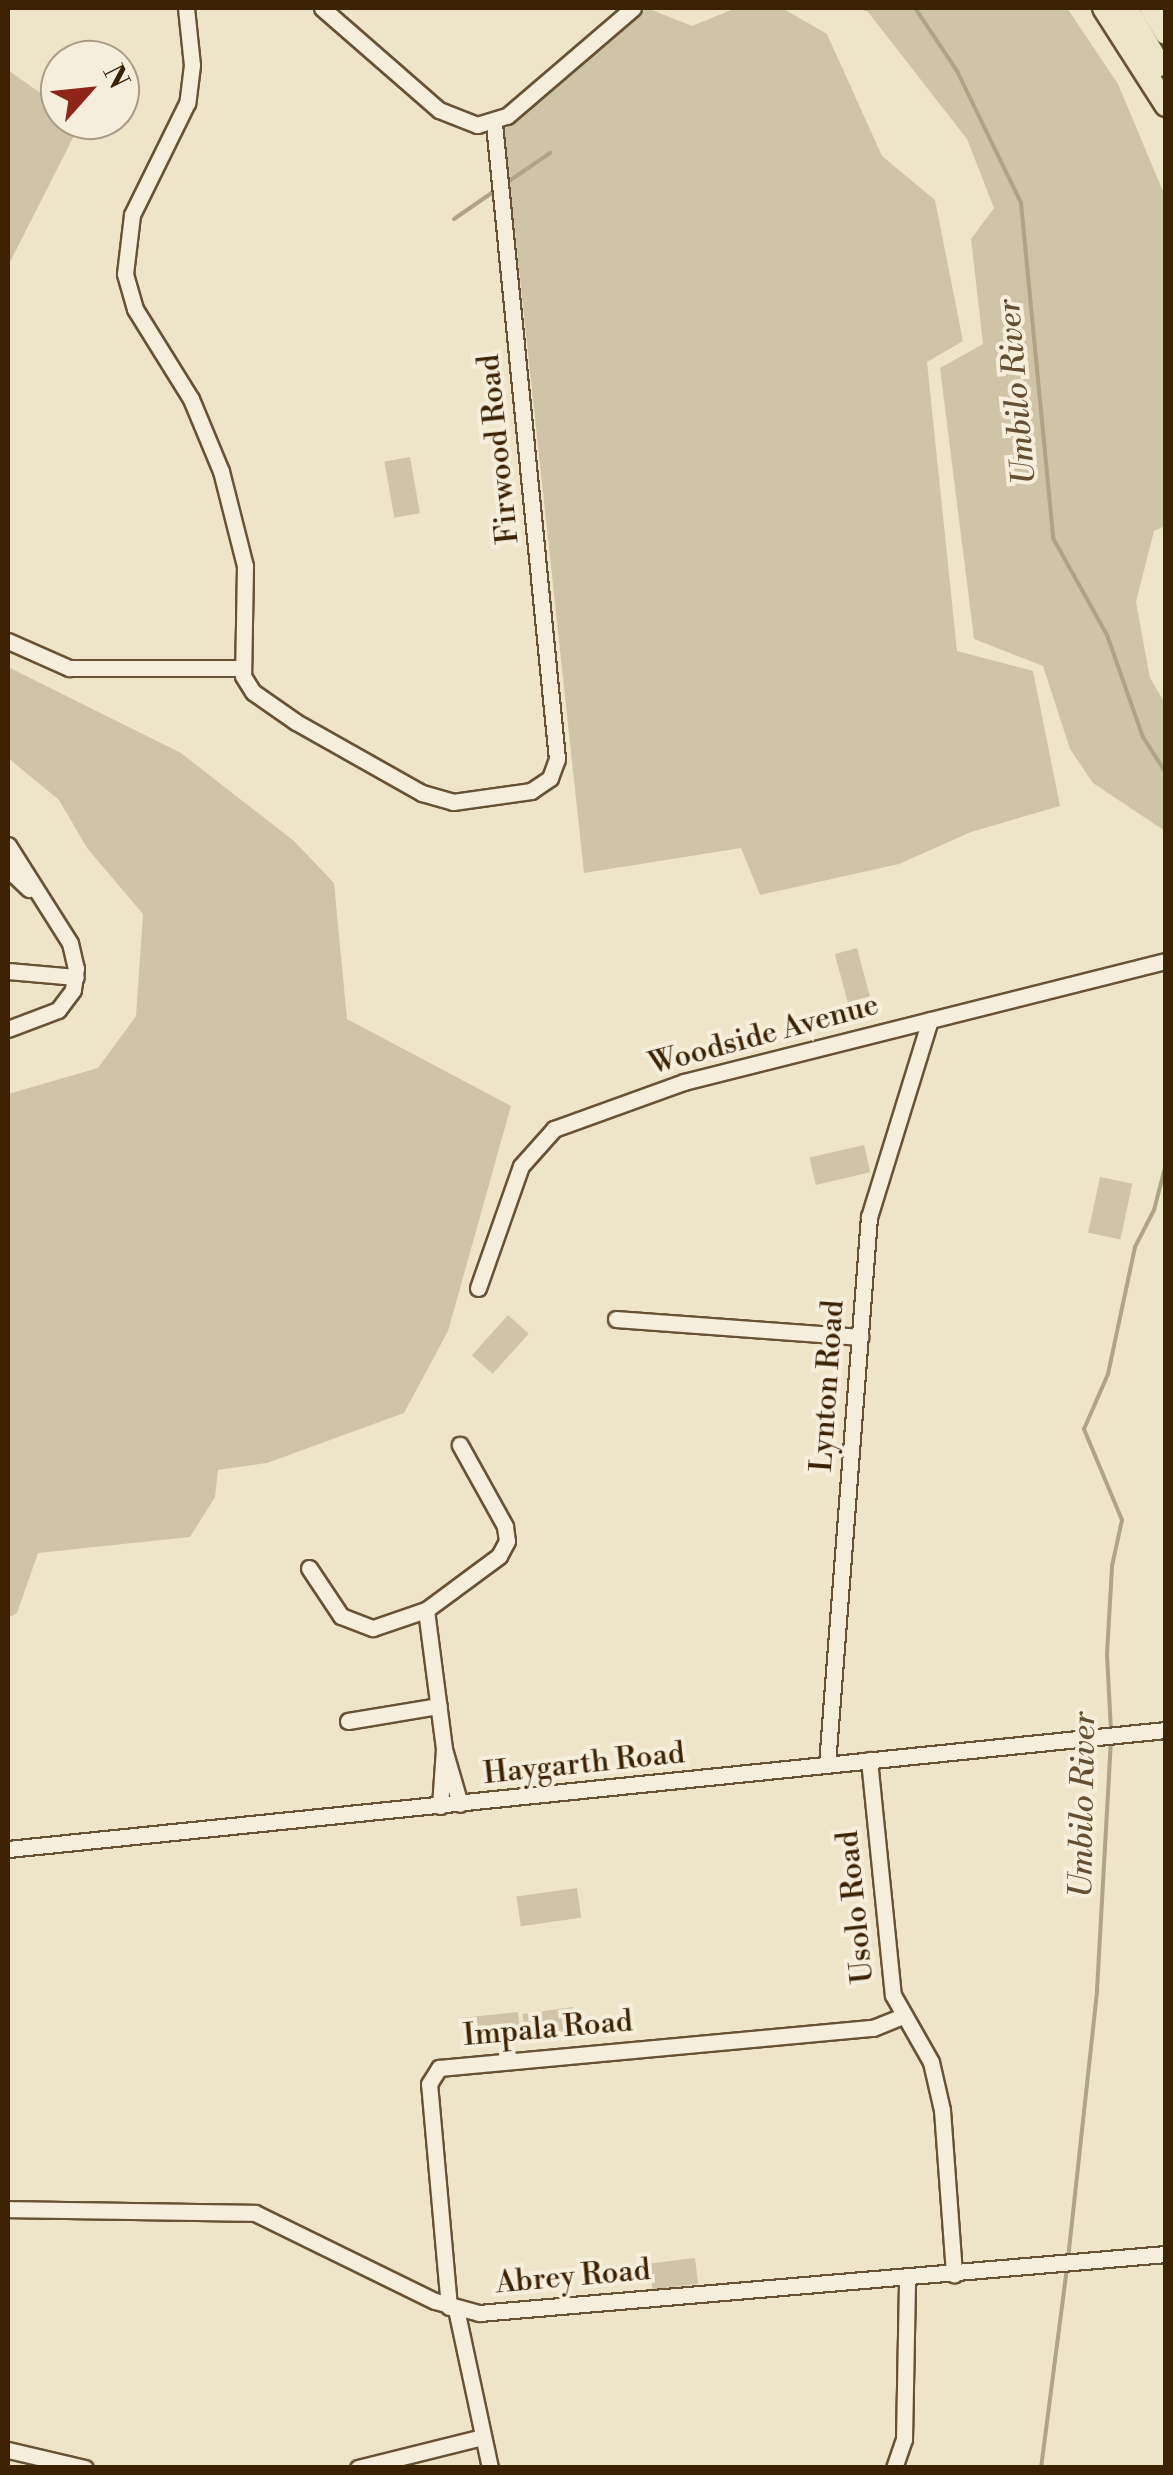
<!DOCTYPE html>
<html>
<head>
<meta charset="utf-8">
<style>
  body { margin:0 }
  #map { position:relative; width:1173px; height:2475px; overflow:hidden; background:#eee5c8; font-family:"Libre Bodoni",serif }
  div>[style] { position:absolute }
  .green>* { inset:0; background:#cfc4a6; transform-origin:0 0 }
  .stream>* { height:4px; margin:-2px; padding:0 2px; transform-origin:2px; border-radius:2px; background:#b1a385 }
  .roads { filter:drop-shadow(2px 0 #675334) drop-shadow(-2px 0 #675334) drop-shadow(0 2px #675334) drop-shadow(0 -2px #675334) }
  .minor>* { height:15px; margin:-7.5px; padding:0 7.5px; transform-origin:7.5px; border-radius:7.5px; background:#f4eedb }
  .highway>* { height:22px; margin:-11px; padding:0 11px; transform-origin:11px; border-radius:11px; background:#eee5c8 }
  span { translate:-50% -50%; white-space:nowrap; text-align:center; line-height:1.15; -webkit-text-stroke:8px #f4eedb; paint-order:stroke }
  .street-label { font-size:30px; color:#3a2202 }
  .water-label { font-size:32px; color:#644f30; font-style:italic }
  .frame { position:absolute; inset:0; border:10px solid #3a2202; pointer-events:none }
  .north { position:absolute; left:40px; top:40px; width:100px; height:100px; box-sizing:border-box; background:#f4eedb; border:2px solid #aa9c84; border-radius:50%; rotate:63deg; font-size:28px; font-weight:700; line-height:40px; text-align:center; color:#3a2202 }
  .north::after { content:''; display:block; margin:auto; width:35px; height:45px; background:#8f2418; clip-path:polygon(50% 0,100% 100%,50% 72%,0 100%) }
</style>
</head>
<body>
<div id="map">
  <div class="green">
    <i style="clip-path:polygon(647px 8px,692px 26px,736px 8px,782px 8px,827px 34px,882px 156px,935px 200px,963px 341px,927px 362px,957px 651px,1033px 671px,1060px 806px,971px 832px,899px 864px,760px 895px,741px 848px,584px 873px,504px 130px)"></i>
    <i style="clip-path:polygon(857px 8px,1067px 8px,1118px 84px,1165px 196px,1165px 526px,1154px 531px,1136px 602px,1150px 678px,1165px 703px,1165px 831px,1093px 783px,1070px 749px,1043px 666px,974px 639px,940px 368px,983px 344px,971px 239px,994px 208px,967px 139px,868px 12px)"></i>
    <i style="clip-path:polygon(8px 70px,60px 107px,60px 120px,81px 122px,8px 266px)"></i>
    <i style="left:410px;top:457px;width:57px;height:26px;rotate:80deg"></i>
    <i style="clip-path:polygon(8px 667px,181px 753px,294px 841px,334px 883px,347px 1019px,511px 1106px,448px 1331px,404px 1413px,267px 1463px,218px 1470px,215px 1497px,190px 1537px,38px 1553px,17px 1613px,8px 1618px,8px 1094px,98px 1068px,136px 1016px,143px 914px,87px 848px,59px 800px,8px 758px)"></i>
    <i style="left:857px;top:948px;width:50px;height:23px;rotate:75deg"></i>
    <i style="left:864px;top:1145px;width:28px;height:56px;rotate:77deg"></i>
    <i style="left:1100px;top:1177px;width:33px;height:57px;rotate:12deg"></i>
    <i style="left:508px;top:1315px;width:28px;height:54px;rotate:42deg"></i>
    <i style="left:577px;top:1888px;width:30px;height:61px;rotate:82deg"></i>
    <i style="left:573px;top:2007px;width:29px;height:51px;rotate:82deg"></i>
    <i style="left:518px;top:2012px;width:30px;height:57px;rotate:84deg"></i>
    <i style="left:695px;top:2258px;width:26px;height:46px;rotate:83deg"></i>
  </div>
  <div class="stream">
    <i style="left:915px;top:8px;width:76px;rotate:56.3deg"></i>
    <i style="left:957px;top:71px;width:147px;rotate:64.1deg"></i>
    <i style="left:1021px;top:203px;width:337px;rotate:84.5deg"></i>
    <i style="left:1053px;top:538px;width:111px;rotate:60.9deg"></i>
    <i style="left:1107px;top:635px;width:108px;rotate:70.6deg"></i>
    <i style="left:1143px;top:737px;width:43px;rotate:57.4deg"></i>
    <i style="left:509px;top:181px;width:50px;rotate:-34.3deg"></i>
    <i style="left:454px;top:219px;width:47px;rotate:-34.7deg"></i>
    <i style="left:1111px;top:1731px;width:77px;rotate:-93deg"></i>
    <i style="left:1107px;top:1654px;width:88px;rotate:-86.7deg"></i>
    <i style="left:1112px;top:1566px;width:47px;rotate:-77.7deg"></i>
    <i style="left:1122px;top:1520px;width:99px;rotate:-112.7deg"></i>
    <i style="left:1084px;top:1429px;width:60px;rotate:-66.4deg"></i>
    <i style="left:1108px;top:1374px;width:130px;rotate:-78deg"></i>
    <i style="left:1135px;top:1247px;width:42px;rotate:-62.8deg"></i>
    <i style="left:1154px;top:1210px;width:48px;rotate:-75.4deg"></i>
    <i style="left:1068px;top:2259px;width:271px;rotate:-83.8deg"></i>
    <i style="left:1097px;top:1990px;width:250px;rotate:-86.8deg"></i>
    <i style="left:1041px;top:2468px;width:202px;rotate:-82.6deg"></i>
  </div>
  <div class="roads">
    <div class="minor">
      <i style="left:186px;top:8px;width:57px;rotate:84deg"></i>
      <i style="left:192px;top:65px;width:38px;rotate:97deg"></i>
      <i style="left:187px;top:103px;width:125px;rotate:116.2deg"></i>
      <i style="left:132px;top:215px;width:59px;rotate:96.8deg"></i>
      <i style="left:125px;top:274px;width:36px;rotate:74deg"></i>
      <i style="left:135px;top:309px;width:106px;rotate:58.1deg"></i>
      <i style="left:191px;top:399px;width:78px;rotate:67.4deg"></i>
      <i style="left:221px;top:471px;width:98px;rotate:75.8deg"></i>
      <i style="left:245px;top:566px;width:110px;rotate:91deg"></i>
      <i style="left:243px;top:676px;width:19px;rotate:58deg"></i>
      <i style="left:253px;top:692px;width:52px;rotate:34.9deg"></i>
      <i style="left:296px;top:722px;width:145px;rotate:29.4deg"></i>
      <i style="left:422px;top:793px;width:32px;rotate:16deg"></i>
      <i style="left:453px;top:802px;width:79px;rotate:-8deg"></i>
      <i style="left:531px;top:791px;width:23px;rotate:-34deg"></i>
      <i style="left:550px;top:778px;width:20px;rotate:-70deg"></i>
      <i style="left:557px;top:759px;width:639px;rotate:-95.66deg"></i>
      <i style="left:322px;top:8px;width:155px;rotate:41.1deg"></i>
      <i style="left:439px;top:110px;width:41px;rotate:21.5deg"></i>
      <i style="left:477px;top:125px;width:31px;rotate:-17deg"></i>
      <i style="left:507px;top:116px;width:166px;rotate:-40.6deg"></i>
      <i style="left:8px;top:641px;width:67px;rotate:23.9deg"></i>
      <i style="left:69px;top:668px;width:171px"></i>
      <i style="left:8px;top:845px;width:116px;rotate:57.7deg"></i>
      <i style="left:70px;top:943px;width:26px;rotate:77deg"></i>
      <i style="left:76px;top:968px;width:22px;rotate:98deg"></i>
      <i style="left:73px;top:990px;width:25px;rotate:127deg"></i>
      <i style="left:58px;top:1010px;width:53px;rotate:159.2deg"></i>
      <i style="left:8px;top:869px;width:29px;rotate:44deg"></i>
      <i style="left:8px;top:971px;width:68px;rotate:5deg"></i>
      <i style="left:478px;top:1288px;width:129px;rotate:-70.6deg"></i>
      <i style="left:521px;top:1166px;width:50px;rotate:-48.3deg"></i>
      <i style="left:554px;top:1129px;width:138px;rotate:-19.9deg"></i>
      <i style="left:684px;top:1082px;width:497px;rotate:-14.1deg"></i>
      <i style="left:616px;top:1319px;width:245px;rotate:4.2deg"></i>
      <i style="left:309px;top:1568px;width:58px;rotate:56.3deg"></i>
      <i style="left:341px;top:1616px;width:34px;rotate:21deg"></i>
      <i style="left:373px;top:1628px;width:56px;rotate:-18.8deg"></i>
      <i style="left:426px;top:1610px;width:91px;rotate:-36.5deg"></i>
      <i style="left:499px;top:1556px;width:17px;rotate:-62deg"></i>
      <i style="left:507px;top:1541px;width:15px;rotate:-98deg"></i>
      <i style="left:505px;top:1526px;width:93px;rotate:-119.1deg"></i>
      <i style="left:426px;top:1610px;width:140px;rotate:82.6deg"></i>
      <i style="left:444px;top:1749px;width:57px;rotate:73.8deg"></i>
      <i style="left:348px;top:1721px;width:92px;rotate:-9.4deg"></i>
      <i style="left:869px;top:1760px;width:236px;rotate:84.2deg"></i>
      <i style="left:893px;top:1995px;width:77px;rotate:60.4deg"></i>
      <i style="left:931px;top:2062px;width:49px;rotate:77.1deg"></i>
      <i style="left:942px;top:2110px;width:165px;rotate:85.8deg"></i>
      <i style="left:827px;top:1764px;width:549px;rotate:-85.61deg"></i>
      <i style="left:869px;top:1217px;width:206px;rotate:-72.8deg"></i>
      <i style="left:440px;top:1806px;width:57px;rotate:-86deg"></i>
      <i style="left:8px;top:1849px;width:1164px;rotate:-5.87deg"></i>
      <i style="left:8px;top:2209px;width:247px;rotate:0.9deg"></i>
      <i style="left:255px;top:2213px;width:200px;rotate:26.1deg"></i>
      <i style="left:435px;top:2301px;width:46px;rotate:15.3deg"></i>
      <i style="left:479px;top:2313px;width:690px;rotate:-4.91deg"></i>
      <i style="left:449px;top:2307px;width:224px;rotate:-95.1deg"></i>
      <i style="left:429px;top:2084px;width:19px;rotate:-58deg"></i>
      <i style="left:439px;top:2068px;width:436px;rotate:-5.3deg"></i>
      <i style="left:873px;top:2028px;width:31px;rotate:-22deg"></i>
      <i style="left:456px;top:2309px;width:163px;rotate:77.9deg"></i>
      <i style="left:8px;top:2450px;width:79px;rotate:13.2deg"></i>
      <i style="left:358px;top:2468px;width:128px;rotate:-14deg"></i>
      <i style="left:894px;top:2468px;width:31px;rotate:-71deg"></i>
      <i style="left:904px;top:2439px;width:159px;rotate:-88.9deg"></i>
    </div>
    <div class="highway">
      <i style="left:1104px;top:8px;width:115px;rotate:57.4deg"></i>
      <i style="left:1126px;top:8px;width:66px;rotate:59.9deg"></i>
      <i style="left:1151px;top:8px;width:29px;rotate:59deg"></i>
    </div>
  </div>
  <div class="street-label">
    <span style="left:499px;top:449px;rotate:-96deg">Firwood Road</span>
    <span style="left:764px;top:1035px;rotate:-15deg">Woodside Avenue</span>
    <span style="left:828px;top:1386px;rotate:-86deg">Lynton Road</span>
    <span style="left:584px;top:1764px;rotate:-6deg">Haygarth Road</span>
    <span style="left:856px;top:1907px;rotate:-96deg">Usolo Road</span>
    <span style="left:548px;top:2029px;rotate:-5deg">Impala Road</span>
    <span style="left:573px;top:2277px;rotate:-5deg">Abrey Road</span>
  </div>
  <div class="water-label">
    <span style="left:1017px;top:392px;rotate:-95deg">Umbilo River</span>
    <span style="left:1083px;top:1805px;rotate:-89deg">Umbilo River</span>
  </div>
  <div class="frame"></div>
  <div class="north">N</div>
</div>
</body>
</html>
